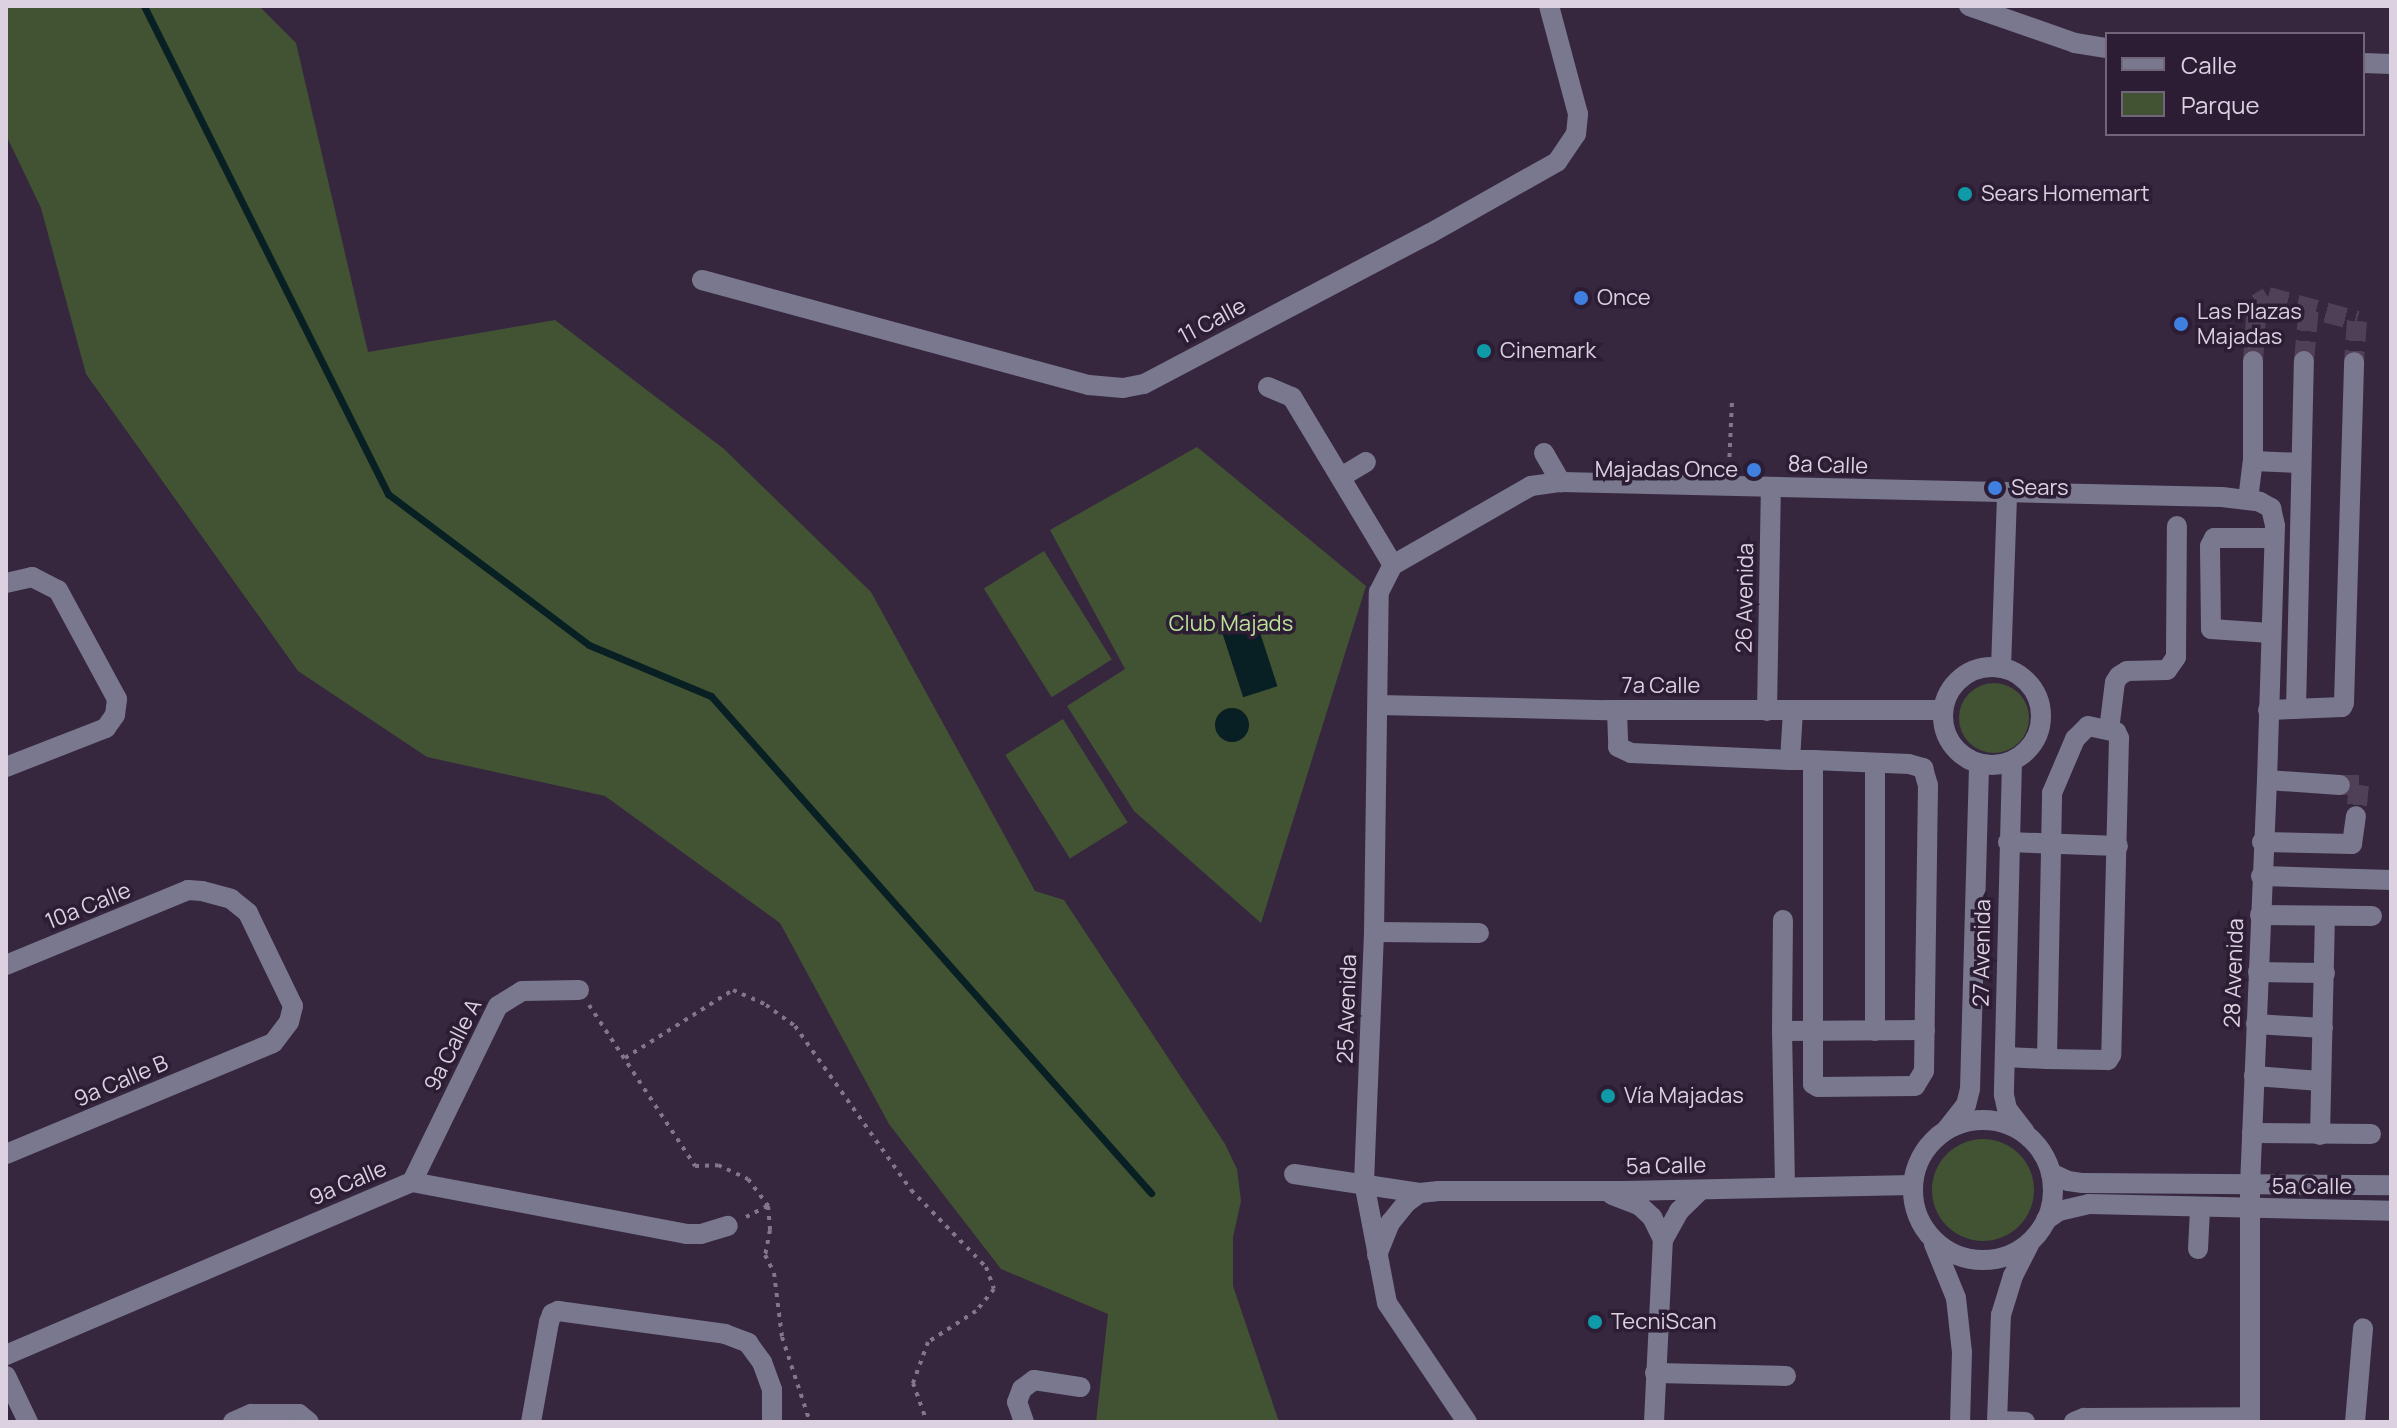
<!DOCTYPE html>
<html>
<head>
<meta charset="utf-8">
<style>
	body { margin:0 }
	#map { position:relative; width:2397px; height:1428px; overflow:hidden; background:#36273f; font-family:Manrope,sans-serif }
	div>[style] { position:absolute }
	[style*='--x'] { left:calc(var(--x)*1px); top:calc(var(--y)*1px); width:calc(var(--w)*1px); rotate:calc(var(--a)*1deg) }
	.green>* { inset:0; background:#425333; transform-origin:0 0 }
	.round { border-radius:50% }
	.water>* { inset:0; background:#081f23; transform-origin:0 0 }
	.stream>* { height:7px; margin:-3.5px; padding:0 3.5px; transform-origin:3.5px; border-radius:3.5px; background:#081f23 }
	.minor-tunnel>* { height:20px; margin-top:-10px; transform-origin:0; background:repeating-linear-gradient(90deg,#4f4057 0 20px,transparent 0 30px) }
	.path>* { height:4px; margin-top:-2px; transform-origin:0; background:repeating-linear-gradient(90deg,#82768a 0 4px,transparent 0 10px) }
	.minor>* { height:20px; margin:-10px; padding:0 10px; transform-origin:10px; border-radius:10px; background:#79788e }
	.minor>.ring { margin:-10px; padding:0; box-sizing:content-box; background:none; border:20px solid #79788e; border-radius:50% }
	.dots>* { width:22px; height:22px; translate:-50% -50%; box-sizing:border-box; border:4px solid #2c1d34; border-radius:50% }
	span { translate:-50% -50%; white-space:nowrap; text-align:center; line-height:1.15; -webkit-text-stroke:7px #2c1d34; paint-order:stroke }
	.poi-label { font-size:22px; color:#dbd1e1 }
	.left { translate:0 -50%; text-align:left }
	.right { translate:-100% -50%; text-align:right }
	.street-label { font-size:22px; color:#dbd1e1 }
	.park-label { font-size:22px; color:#bbe299 }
	.frame { position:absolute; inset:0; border:8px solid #dbd1e1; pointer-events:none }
	.legend { position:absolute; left:2105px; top:32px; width:260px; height:104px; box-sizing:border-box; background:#2c1d34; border:2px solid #726579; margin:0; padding:10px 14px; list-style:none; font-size:24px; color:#dbd1e1 }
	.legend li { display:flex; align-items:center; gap:16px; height:40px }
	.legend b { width:40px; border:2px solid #726579 }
</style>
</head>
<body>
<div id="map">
	<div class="green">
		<i style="clip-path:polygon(6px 6px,259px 6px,296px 43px,368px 352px,555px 320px,724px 449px,871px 592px,1035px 891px,1064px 900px,1225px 1144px,1237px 1169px,1241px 1201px,1233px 1237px,1233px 1286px,1279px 1422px,1096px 1422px,1108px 1314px,1001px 1269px,889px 1124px,780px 923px,605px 796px,427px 757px,298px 671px,86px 374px,41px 208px,6px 135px)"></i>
		<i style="clip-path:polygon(1197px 447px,1366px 586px,1261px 923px,1134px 811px,1067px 706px,1125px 669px,1050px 530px)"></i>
		<i style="left:1044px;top:551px;width:128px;height:71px;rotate:58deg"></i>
		<i class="round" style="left:1959px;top:683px;width:70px;height:70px"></i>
		<i style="left:1063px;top:719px;width:122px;height:68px;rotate:58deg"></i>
		<i class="round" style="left:1932px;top:1139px;width:102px;height:102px"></i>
	</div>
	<div class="water">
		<i style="left:1253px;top:611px;width:79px;height:36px;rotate:72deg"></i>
		<i class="round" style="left:1215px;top:708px;width:34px;height:34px"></i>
	</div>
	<div class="stream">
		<i style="--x:144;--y:6;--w:546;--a:63.43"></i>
		<i style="--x:388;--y:494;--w:251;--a:36.9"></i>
		<i style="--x:589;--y:645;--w:132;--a:22.7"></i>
		<i style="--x:711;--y:696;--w:664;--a:48.48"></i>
	</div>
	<div class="minor-tunnel">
		<i style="--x:2253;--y:361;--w:57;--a:-86"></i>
		<i style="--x:2257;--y:304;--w:13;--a:-32"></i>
		<i style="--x:2268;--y:297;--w:92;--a:15.1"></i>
		<i style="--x:2357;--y:321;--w:41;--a:94.2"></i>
		<i style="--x:2304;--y:361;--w:55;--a:-84.8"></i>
		<i style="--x:2340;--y:785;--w:19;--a:0"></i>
		<i style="--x:2359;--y:785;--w:31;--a:96"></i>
	</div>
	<div class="path">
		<i style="--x:1729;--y:467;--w:66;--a:-87.4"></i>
		<i style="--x:589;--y:1005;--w:193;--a:56.6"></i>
		<i style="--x:695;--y:1166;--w:23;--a:-2"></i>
		<i style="--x:718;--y:1165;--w:33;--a:25"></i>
		<i style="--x:748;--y:1179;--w:34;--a:53"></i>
		<i style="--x:768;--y:1206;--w:24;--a:85"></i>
		<i style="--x:770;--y:1230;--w:25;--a:101"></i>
		<i style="--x:765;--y:1255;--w:20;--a:63"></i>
		<i style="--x:774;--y:1273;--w:64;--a:82.9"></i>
		<i style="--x:782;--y:1337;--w:89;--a:71.8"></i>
		<i style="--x:625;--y:1058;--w:128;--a:-32.2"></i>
		<i style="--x:733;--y:990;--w:36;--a:24"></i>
		<i style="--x:766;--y:1005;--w:36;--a:36"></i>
		<i style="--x:795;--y:1026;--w:201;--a:54.7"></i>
		<i style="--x:911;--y:1190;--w:107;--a:45.8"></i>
		<i style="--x:986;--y:1267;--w:23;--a:70"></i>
		<i style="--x:994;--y:1289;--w:28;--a:129"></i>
		<i style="--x:976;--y:1311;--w:57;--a:147.1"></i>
		<i style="--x:928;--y:1342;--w:44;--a:110.1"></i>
		<i style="--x:913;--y:1383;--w:41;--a:70.3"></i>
		<i style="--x:746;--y:1217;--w:25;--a:-27"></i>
	</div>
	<div class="minor">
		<i style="--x:1969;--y:6;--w:112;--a:19.2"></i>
		<i style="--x:2075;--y:43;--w:32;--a:9"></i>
		<i style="--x:2363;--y:63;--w:28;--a:2"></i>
		<i style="--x:702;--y:280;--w:401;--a:15.2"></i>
		<i style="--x:1089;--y:385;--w:34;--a:5"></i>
		<i style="--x:1123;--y:388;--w:21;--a:-11"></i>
		<i style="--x:1144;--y:384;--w:322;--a:-27.8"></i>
		<i style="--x:1429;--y:234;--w:147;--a:-29.4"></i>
		<i style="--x:1557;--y:162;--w:34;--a:-56"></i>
		<i style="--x:1576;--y:134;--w:20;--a:-84"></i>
		<i style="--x:1578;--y:114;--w:112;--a:-105"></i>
		<i style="--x:1268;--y:387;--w:26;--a:23"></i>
		<i style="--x:1292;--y:397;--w:196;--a:59"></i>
		<i style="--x:1544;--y:453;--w:34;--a:60"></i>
		<i style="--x:2253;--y:461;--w:48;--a:2.4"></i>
		<i style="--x:1341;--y:477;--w:29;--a:-31"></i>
		<i style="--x:2248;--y:500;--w:39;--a:-83"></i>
		<i style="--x:2253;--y:461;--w:100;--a:-90"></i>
		<i style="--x:6;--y:583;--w:27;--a:-13"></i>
		<i style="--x:32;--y:577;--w:29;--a:27"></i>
		<i style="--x:58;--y:590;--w:124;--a:61.6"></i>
		<i style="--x:117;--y:699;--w:16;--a:97"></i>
		<i style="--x:115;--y:715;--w:16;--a:125"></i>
		<i style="--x:106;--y:728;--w:107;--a:158.7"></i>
		<i style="--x:2270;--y:633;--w:59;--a:-176.1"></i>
		<i style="--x:2211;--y:629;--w:83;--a:-90.7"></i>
		<i style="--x:2210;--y:546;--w:9;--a:-63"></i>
		<i style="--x:2214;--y:538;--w:60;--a:0"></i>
		<i class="ring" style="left:1943px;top:667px;width:78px;height:78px"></i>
		<i style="--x:2001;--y:668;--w:175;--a:-88"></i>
		<i style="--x:1379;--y:705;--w:228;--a:1.3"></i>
		<i style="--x:1607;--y:710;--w:336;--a:0"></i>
		<i style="--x:2296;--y:709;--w:348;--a:-88.7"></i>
		<i style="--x:1617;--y:710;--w:37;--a:88"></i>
		<i style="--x:1618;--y:747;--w:14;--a:25"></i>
		<i style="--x:1631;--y:753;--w:159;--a:2.5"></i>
		<i style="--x:1790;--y:760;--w:23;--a:0"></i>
		<i style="--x:1813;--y:760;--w:96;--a:2.4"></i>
		<i style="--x:1909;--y:764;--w:15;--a:16"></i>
		<i style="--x:1923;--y:768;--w:18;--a:74"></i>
		<i style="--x:1928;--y:785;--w:286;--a:90.8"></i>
		<i style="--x:1924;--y:1071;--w:17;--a:121"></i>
		<i style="--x:1915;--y:1086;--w:97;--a:179.4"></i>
		<i style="--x:1818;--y:1087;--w:6;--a:-149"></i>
		<i style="--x:1813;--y:1084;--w:324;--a:-90"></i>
		<i style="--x:2268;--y:710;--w:74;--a:-2.3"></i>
		<i style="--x:2342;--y:707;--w:4;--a:-63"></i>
		<i style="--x:2344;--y:703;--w:341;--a:-88.3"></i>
		<i style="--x:1767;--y:711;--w:224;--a:-89"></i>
		<i style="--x:2088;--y:726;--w:29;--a:12"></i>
		<i style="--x:2116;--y:732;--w:7;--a:63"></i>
		<i style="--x:2119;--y:738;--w:317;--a:91.4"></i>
		<i style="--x:2111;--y:1055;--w:6;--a:121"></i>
		<i style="--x:2108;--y:1060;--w:61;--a:-179.1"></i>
		<i style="--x:2047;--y:1059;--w:266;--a:-88.9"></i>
		<i style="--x:2052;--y:793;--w:59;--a:-66.9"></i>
		<i style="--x:2075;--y:739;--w:18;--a:-45"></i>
		<i style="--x:2109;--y:730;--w:48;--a:-82.9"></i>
		<i style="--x:2115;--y:682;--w:7;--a:-56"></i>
		<i style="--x:2119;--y:676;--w:9;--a:-32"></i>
		<i style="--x:2127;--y:671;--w:40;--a:-1.4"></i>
		<i style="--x:2167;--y:670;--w:16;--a:-55"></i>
		<i style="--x:2176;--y:657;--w:131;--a:-89.6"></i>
		<i style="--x:1790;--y:760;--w:49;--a:-86.5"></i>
		<i style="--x:2012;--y:761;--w:334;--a:91.4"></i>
		<i style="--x:2004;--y:1095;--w:14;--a:78"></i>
		<i style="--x:2007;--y:1109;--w:28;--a:52"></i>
		<i style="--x:1875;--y:763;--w:268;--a:90"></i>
		<i style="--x:2267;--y:780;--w:73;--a:3.9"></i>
		<i style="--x:2008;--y:842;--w:110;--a:2.1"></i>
		<i style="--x:2262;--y:842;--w:90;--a:1.3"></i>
		<i style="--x:2352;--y:844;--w:28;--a:-82"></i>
		<i style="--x:2261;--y:876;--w:130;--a:1.8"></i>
		<i style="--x:2260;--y:915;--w:112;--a:0.5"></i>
		<i style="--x:1374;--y:932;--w:105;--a:0.5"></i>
		<i style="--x:6;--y:965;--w:197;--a:-22.4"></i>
		<i style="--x:188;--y:890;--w:14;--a:4"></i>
		<i style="--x:202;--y:891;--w:30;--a:15"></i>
		<i style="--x:231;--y:899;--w:22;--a:39"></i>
		<i style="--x:248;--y:913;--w:103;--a:64.2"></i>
		<i style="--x:293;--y:1006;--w:16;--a:104"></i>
		<i style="--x:289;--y:1022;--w:26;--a:127"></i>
		<i style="--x:273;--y:1043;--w:289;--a:157.4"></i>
		<i style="--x:2258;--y:972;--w:67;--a:0.9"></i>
		<i style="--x:2256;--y:1024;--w:67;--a:3.4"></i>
		<i style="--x:1782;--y:1031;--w:111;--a:-89.5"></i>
		<i style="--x:2005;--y:1057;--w:42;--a:2.7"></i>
		<i style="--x:2254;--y:1076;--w:67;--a:4.3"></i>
		<i class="ring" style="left:1913px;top:1120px;width:120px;height:120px"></i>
		<i style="--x:1947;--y:1129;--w:31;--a:-52"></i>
		<i style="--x:1966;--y:1105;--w:16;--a:-76"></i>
		<i style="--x:1970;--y:1089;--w:325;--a:-88.4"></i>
		<i style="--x:2252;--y:1133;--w:119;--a:0.5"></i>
		<i style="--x:2320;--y:1135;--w:218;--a:-88.7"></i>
		<i style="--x:2051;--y:1173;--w:19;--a:25"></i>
		<i style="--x:2068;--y:1181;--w:15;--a:8"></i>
		<i style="--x:2083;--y:1183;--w:308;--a:0.4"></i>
		<i style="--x:1294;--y:1174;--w:127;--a:8.6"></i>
		<i style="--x:412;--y:1182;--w:196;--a:-64"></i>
		<i style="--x:498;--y:1006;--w:28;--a:-32"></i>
		<i style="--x:522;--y:991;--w:57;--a:-1"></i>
		<i style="--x:1785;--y:1186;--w:155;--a:-91.1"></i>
		<i style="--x:1782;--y:1031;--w:143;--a:-0.4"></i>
		<i style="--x:1612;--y:1195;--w:30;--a:21"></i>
		<i style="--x:1640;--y:1206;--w:16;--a:43"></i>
		<i style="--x:1652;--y:1217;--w:25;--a:64"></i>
		<i style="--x:2046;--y:1220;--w:16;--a:-35"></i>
		<i style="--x:2059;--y:1211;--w:31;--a:-13"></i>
		<i style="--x:2089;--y:1204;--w:302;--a:1.3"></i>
		<i style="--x:1934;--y:1244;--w:58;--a:67.8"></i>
		<i style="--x:1956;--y:1298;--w:54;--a:83.7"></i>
		<i style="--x:1962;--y:1352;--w:70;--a:91.6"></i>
		<i style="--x:2198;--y:1249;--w:40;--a:-87.1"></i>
		<i style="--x:1377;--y:1255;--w:35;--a:-68"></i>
		<i style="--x:1390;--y:1223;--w:26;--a:-51"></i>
		<i style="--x:1406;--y:1203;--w:17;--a:-36"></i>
		<i style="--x:1420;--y:1193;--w:19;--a:-6"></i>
		<i style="--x:1439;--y:1191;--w:185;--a:0"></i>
		<i style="--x:1624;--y:1191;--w:289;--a:-1.2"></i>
		<i style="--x:6;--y:1355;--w:441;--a:-23.1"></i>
		<i style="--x:412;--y:1182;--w:279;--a:10.7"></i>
		<i style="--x:686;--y:1234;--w:15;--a:0"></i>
		<i style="--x:701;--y:1234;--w:28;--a:-17"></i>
		<i style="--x:1655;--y:1373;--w:131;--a:1.3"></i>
		<i style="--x:6;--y:1376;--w:51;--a:64.4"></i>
		<i style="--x:1998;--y:1421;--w:27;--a:2"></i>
		<i style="--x:233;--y:1422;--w:20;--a:-24"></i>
		<i style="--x:251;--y:1414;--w:48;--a:0"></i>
		<i style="--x:299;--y:1414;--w:13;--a:39"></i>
		<i style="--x:531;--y:1422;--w:102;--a:-79.8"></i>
		<i style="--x:549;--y:1322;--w:9;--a:-69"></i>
		<i style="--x:552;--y:1314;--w:7;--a:-27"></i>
		<i style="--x:558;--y:1311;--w:169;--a:7.8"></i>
		<i style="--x:725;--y:1334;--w:25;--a:21"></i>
		<i style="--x:748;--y:1343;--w:24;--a:54"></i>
		<i style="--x:762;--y:1362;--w:29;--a:70"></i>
		<i style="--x:772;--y:1389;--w:33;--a:90"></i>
		<i style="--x:1024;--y:1422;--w:21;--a:-109"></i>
		<i style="--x:1017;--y:1402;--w:14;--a:-69"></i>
		<i style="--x:1022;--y:1389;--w:15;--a:-37"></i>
		<i style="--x:1034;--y:1380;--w:47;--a:8.7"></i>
		<i style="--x:1467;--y:1422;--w:143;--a:-123.9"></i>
		<i style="--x:1387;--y:1303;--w:123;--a:-100.8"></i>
		<i style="--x:1364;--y:1182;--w:250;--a:-87.7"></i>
		<i style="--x:1374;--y:932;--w:340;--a:-89.2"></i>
		<i style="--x:1379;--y:592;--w:30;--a:-63"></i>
		<i style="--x:1393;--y:565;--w:159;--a:-29.8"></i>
		<i style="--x:1531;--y:486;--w:30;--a:-8"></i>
		<i style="--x:1561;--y:482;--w:661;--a:1.3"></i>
		<i style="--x:2222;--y:497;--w:38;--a:7"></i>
		<i style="--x:2260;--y:502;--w:13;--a:29"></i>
		<i style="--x:2271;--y:508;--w:18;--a:77"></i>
		<i style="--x:2275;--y:526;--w:254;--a:91.8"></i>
		<i style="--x:2267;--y:780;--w:404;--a:92.4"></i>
		<i style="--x:2250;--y:1184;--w:238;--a:90"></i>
		<i style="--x:1654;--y:1422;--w:182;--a:-87.2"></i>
		<i style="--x:1663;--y:1240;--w:33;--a:-61"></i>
		<i style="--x:1679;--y:1211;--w:30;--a:-44"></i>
		<i style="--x:1997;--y:1422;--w:107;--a:-87.9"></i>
		<i style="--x:2001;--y:1315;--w:41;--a:-72.9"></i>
		<i style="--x:2013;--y:1276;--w:36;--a:-63"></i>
		<i style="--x:2074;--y:1422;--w:11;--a:-22"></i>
		<i style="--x:2084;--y:1418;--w:166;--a:-0.3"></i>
		<i style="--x:2355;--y:1422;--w:94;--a:-85.1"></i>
	</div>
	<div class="dots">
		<i style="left:1965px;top:194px;background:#0f9aa8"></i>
		<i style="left:1581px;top:298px;background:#3f7fe0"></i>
		<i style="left:2181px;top:324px;background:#3f7fe0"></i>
		<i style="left:1484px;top:351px;background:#0f9aa8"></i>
		<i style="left:1754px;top:470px;background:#3f7fe0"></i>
		<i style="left:1995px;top:488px;background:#3f7fe0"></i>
		<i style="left:1608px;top:1096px;background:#0f9aa8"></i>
		<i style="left:1595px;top:1322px;background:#0f9aa8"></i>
	</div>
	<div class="poi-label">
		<span class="left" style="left:1981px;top:194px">Sears Homemart</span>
		<span class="left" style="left:1597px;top:298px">Once</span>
		<span class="left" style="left:2197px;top:324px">Las Plazas<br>Majadas</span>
		<span class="left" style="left:1500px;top:351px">Cinemark</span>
		<span class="right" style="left:1738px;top:470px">Majadas Once</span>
		<span class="left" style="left:2011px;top:488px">Sears</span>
		<span class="left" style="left:1624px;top:1096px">Vía Majadas</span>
		<span class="left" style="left:1611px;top:1322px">TecniScan</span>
	</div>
	<div class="street-label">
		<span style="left:1212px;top:321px;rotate:-28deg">11 Calle</span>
		<span style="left:1828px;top:465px;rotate:2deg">8a Calle</span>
		<span style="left:1745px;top:598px;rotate:-89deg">26 Avenida</span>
		<span style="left:1661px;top:686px">7a Calle</span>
		<span style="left:88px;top:906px;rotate:-22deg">10a Calle</span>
		<span style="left:1982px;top:953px;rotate:-89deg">27 Avenida</span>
		<span style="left:2234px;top:973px;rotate:-88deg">28 Avenida</span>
		<span style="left:1347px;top:1009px;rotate:-88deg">25 Avenida</span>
		<span style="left:453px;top:1045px;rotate:-63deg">9a Calle A</span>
		<span style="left:121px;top:1081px;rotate:-23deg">9a Calle B</span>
		<span style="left:1666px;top:1166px;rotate:-1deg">5a Calle</span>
		<span style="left:348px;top:1183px;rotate:-23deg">9a Calle</span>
		<span style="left:2312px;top:1187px">5a Calle</span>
	</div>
	<div class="park-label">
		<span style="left:1231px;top:624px">Club Majads</span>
	</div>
	<div class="frame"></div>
	<ul class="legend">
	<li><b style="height:10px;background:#79788e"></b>Calle</li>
	<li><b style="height:22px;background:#425333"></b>Parque</li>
	</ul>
</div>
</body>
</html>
